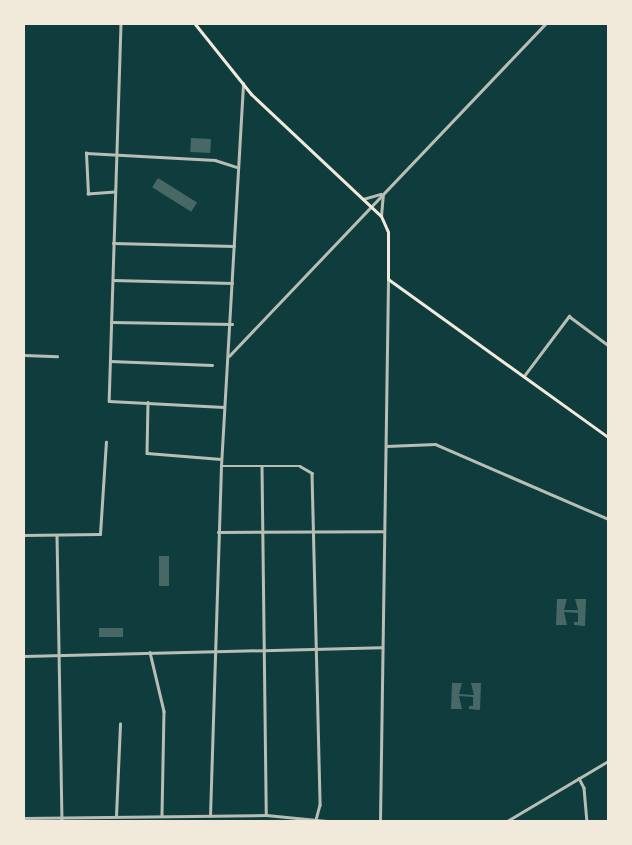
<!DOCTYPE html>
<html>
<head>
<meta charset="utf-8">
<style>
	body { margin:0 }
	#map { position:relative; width:632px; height:845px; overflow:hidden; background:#0f3d3e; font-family:"Golos Text",sans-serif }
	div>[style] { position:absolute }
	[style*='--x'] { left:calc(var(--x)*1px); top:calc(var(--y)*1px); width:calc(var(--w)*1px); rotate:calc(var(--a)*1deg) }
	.building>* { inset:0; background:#486865; transform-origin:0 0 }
	.minor>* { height:2.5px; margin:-1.25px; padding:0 1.25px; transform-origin:1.25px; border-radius:1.25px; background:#b8beb3 }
	.tertiary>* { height:3px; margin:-1.5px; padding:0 1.5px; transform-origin:1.5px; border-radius:1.5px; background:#b8beb3 }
	.secondary>* { height:3px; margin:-1.5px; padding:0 1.5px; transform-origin:1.5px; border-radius:1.5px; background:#f1e9da }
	span { translate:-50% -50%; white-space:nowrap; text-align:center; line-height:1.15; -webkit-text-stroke:5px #f1e9da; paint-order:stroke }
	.frame { position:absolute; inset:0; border:25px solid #f1e9da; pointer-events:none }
</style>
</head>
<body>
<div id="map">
	<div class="building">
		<i style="left:191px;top:138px;width:20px;height:14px;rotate:3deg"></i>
		<i style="left:158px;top:178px;width:46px;height:11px;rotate:32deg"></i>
		<i style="left:159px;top:556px;width:10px;height:30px"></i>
		<i style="clip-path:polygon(557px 599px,567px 599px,564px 610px,578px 610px,575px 599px,586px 599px,585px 626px,574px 625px,574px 622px,578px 622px,578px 613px,564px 612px,567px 625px,556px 625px)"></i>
		<i style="left:99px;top:628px;width:24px;height:9px"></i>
		<i style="clip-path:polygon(452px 683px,462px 683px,459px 694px,474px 695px,471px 683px,481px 683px,480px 710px,469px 709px,469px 706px,473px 706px,473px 697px,459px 696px,462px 709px,451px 709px)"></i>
	</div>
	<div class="minor">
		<i style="--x:121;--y:24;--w:377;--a:91.8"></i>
		<i style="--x:109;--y:401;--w:115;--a:3"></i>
		<i style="--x:115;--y:192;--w:27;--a:176"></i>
		<i style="--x:88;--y:194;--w:41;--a:-92.8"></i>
		<i style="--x:86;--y:153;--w:129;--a:3.1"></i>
		<i style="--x:215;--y:160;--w:22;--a:18"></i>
		<i style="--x:363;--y:199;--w:18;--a:-16"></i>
		<i style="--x:381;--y:216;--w:21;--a:-85"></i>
		<i style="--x:113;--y:243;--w:121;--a:1.4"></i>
		<i style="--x:113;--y:280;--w:119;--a:1.4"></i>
		<i style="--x:111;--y:322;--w:121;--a:0.9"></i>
		<i style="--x:24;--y:355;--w:33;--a:2"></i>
		<i style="--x:229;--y:356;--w:458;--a:-46.4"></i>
		<i style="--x:110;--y:361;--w:102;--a:2.2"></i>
		<i style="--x:524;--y:376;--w:75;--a:-53.1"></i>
		<i style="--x:569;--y:316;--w:49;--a:36.6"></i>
		<i style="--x:148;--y:402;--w:51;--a:91.1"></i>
		<i style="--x:147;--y:453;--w:74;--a:4.6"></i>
		<i style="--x:386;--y:446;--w:49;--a:-2.3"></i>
		<i style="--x:435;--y:444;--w:189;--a:23.4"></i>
		<i style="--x:221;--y:466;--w:79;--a:0"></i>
		<i style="--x:300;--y:466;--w:14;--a:30"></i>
		<i style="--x:312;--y:473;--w:332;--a:88.6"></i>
		<i style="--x:320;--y:805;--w:16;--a:105"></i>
		<i style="--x:262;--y:466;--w:349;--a:89.3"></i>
		<i style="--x:218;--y:532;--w:165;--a:-0.3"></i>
		<i style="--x:24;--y:535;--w:76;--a:-0.8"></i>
		<i style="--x:100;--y:534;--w:92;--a:-86.3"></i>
		<i style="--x:57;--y:535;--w:286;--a:89"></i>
		<i style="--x:150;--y:652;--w:61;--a:76.7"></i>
		<i style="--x:164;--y:711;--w:105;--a:91.1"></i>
		<i style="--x:24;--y:656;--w:357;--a:-1.4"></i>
		<i style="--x:579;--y:778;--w:11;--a:63"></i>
		<i style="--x:584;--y:788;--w:33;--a:85"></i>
		<i style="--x:116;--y:816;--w:92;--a:-87.5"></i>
		<i style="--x:210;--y:816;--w:350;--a:-88.2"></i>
		<i style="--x:221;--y:466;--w:383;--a:-86.7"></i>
	</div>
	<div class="tertiary">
		<i style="--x:24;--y:818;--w:242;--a:-0.7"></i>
		<i style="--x:266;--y:815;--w:61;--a:5.6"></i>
		<i style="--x:380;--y:821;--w:542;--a:-89.15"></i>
		<i style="--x:507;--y:821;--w:117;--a:-30.7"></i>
	</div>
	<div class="secondary">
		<i style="--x:195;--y:24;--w:90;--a:51.3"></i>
		<i style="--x:251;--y:94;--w:178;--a:43.2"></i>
		<i style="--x:381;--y:216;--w:17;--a:66"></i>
		<i style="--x:388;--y:232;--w:47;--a:90"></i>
		<i style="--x:388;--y:279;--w:271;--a:35.7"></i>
	</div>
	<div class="frame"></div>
</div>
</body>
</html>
